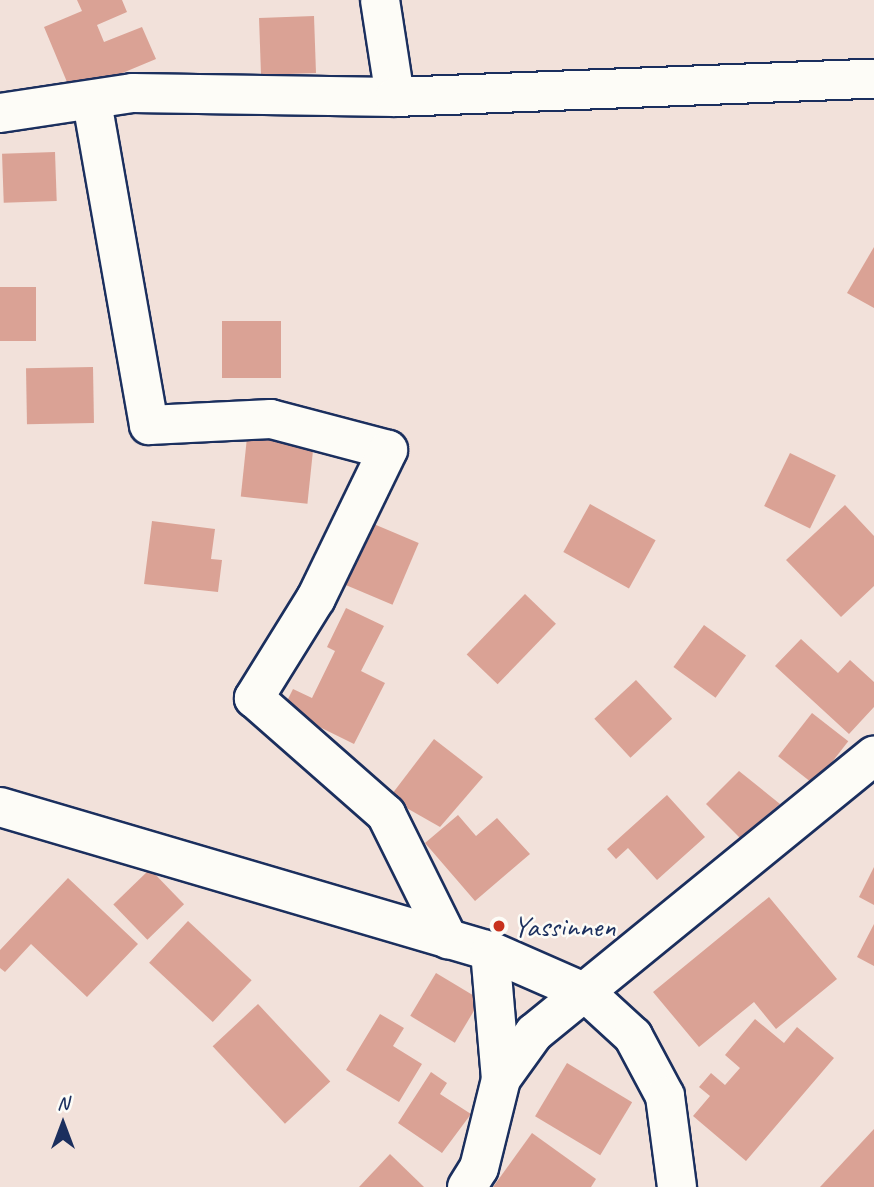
<!DOCTYPE html>
<html>
<head>
<meta charset="utf-8">
<style>
	body { margin:0 }
	#map { position:relative; width:874px; height:1187px; overflow:hidden; background:#f2e1da; font-family:Caveat,sans-serif }
	div>[style] { position:absolute }
	[style*='--x'] { left:calc(var(--x)*1px); top:calc(var(--y)*1px); width:calc(var(--w)*1px); rotate:calc(var(--a)*1deg) }
	.building>* { inset:0; background:#daa295; transform-origin:0 0 }
	.roads { filter:drop-shadow(2px 0 #1b2f5e) drop-shadow(-2px 0 #1b2f5e) drop-shadow(0 2px #1b2f5e) drop-shadow(0 -2px #1b2f5e) }
	.minor>* { height:38px; margin:-19px; padding:0 19px; transform-origin:19px; border-radius:19px; background:#fdfcf7 }
	.dots>* { width:19px; height:19px; translate:-50% -50%; box-sizing:border-box; border:4px solid #fdfcf7; border-radius:50% }
	span { translate:-50% -50%; white-space:nowrap; text-align:center; line-height:1.15; -webkit-text-stroke:5px #fdfcf7; paint-order:stroke }
	.poi-label { font-size:30px; color:#1b2f5e }
	.left { translate:0 -50%; text-align:left }
	.north { position:absolute; left:28px; top:1089px; width:70px; height:70px; -webkit-text-stroke:5px #fdfcf7; paint-order:stroke; rotate:0deg; font-size:19px; font-weight:700; line-height:28px; text-align:center; color:#1b2f5e }
	.north::after { content:''; display:block; margin:auto; width:24px; height:32px; background:#1b2f5e; clip-path:polygon(50% 0,100% 100%,50% 72%,0 100%) }
</style>
</head>
<body>
<div id="map">
	<div class="building">
		<i style="clip-path:polygon(77px 0,122px 0,127px 12px,97px 25px,104px 42px,142px 27px,156px 59px,72px 94px,44px 27px,82px 11px)"></i>
		<i style="left:314px;top:16px;width:57px;height:55px;rotate:88deg"></i>
		<i style="left:55px;top:152px;width:49px;height:53px;rotate:88deg"></i>
		<i style="clip-path:polygon(874px 247px,874px 308px,847px 293px)"></i>
		<i style="left:0;top:287px;width:36px;height:54px"></i>
		<i style="left:222px;top:321px;width:59px;height:57px"></i>
		<i style="left:93px;top:367px;width:56px;height:67px;rotate:89deg"></i>
		<i style="left:248px;top:428px;width:67px;height:69px;rotate:6deg"></i>
		<i style="left:790px;top:453px;width:51px;height:59px;rotate:26deg"></i>
		<i style="left:590px;top:504px;width:75px;height:55px;rotate:29deg"></i>
		<i style="clip-path:polygon(845px 505px,874px 536px,874px 586px,841px 617px,786px 560px)"></i>
		<i style="clip-path:polygon(152px 521px,215px 529px,211px 559px,222px 560px,218px 592px,144px 584px)"></i>
		<i style="left:369px;top:522px;width:54px;height:67px;rotate:23deg"></i>
		<i style="left:525px;top:594px;width:43px;height:84px;rotate:44deg"></i>
		<i style="clip-path:polygon(346px 608px,384px 626px,361px 671px,385px 683px,354px 744px,283px 709px,293px 689px,312px 698px,335px 651px,327px 647px)"></i>
		<i style="left:704px;top:625px;width:52px;height:52px;rotate:36deg"></i>
		<i style="clip-path:polygon(801px 639px,838px 673px,850px 660px,874px 682px,874px 707px,849px 734px,775px 666px)"></i>
		<i style="left:636px;top:680px;width:53px;height:57px;rotate:47deg"></i>
		<i style="left:812px;top:713px;width:46px;height:55px;rotate:38deg"></i>
		<i style="clip-path:polygon(434px 739px,483px 777px,440px 827px,389px 798px)"></i>
		<i style="clip-path:polygon(739px 771px,780px 804px,740px 838px,706px 804px)"></i>
		<i style="clip-path:polygon(667px 795px,705px 837px,657px 880px,628px 848px,616px 859px,607px 849px)"></i>
		<i style="clip-path:polygon(458px 815px,476px 836px,497px 818px,530px 854px,475px 901px,425px 843px)"></i>
		<i style="clip-path:polygon(874px 867px,874px 905px,859px 897px)"></i>
		<i style="left:150px;top:869px;width:49px;height:51px;rotate:46deg"></i>
		<i style="clip-path:polygon(68px 878px,138px 944px,87px 997px,31px 944px,5px 972px,0 968px,0 950px)"></i>
		<i style="clip-path:polygon(769px 897px,837px 979px,776px 1029px,754px 1002px,699px 1047px,653px 992px)"></i>
		<i style="left:188px;top:921px;width:87px;height:57px;rotate:43deg"></i>
		<i style="clip-path:polygon(874px 924px,874px 966px,857px 957px)"></i>
		<i style="left:436px;top:973px;width:52px;height:50px;rotate:31deg"></i>
		<i style="left:258px;top:1004px;width:106px;height:62px;rotate:47deg"></i>
		<i style="clip-path:polygon(380px 1014px,404px 1028px,393px 1046px,422px 1064px,399px 1102px,346px 1070px)"></i>
		<i style="clip-path:polygon(755px 1019px,784px 1043px,797px 1027px,834px 1058px,746px 1161px,693px 1116px,710px 1096px,699px 1087px,711px 1073px,725px 1085px,740px 1068px,725px 1055px)"></i>
		<i style="left:567px;top:1063px;width:76px;height:62px;rotate:31deg"></i>
		<i style="clip-path:polygon(431px 1072px,447px 1083px,440px 1094px,471px 1114px,442px 1153px,398px 1123px)"></i>
		<i style="clip-path:polygon(874px 1129px,874px 1187px,820px 1187px)"></i>
		<i style="clip-path:polygon(532px 1133px,596px 1179px,591px 1187px,493px 1187px)"></i>
		<i style="clip-path:polygon(390px 1154px,424px 1187px,359px 1187px)"></i>
	</div>
	<div class="roads">
		<div class="minor">
			<i style="--x:380;--y:0;--w:98;--a:81.2"></i>
			<i style="--x:92;--y:102;--w:328;--a:80"></i>
			<i style="--x:149;--y:425;--w:122;--a:-2.8"></i>
			<i style="--x:271;--y:419;--w:121;--a:14.8"></i>
			<i style="--x:388;--y:450;--w:165;--a:115.9"></i>
			<i style="--x:316;--y:598;--w:118;--a:121.8"></i>
			<i style="--x:254;--y:698;--w:176;--a:41.3"></i>
			<i style="--x:386;--y:814;--w:140;--a:63.6"></i>
			<i style="--x:0;--y:113;--w:134;--a:-8.6"></i>
			<i style="--x:133;--y:93;--w:262;--a:0.9"></i>
			<i style="--x:395;--y:97;--w:479;--a:-2.2"></i>
			<i style="--x:0;--y:807;--w:511;--a:16.38"></i>
			<i style="--x:490;--y:951;--w:105;--a:23.6"></i>
			<i style="--x:586;--y:993;--w:64;--a:42.5"></i>
			<i style="--x:633;--y:1036;--w:68;--a:61.9"></i>
			<i style="--x:665;--y:1096;--w:92;--a:82.5"></i>
			<i style="--x:490;--y:951;--w:128;--a:85.1"></i>
			<i style="--x:501;--y:1079;--w:57;--a:-54.3"></i>
			<i style="--x:534;--y:1033;--w:439;--a:-39.2"></i>
			<i style="--x:467;--y:1187;--w:22;--a:-58"></i>
			<i style="--x:479;--y:1168;--w:92;--a:-76.1"></i>
		</div>
	</div>
	<div class="dots">
		<i style="left:499px;top:926px;background:#c8321e"></i>
	</div>
	<div class="poi-label">
		<span class="left" style="left:513px;top:926px">Yassinnen</span>
	</div>
	<div class="north">N</div>
</div>
</body>
</html>
